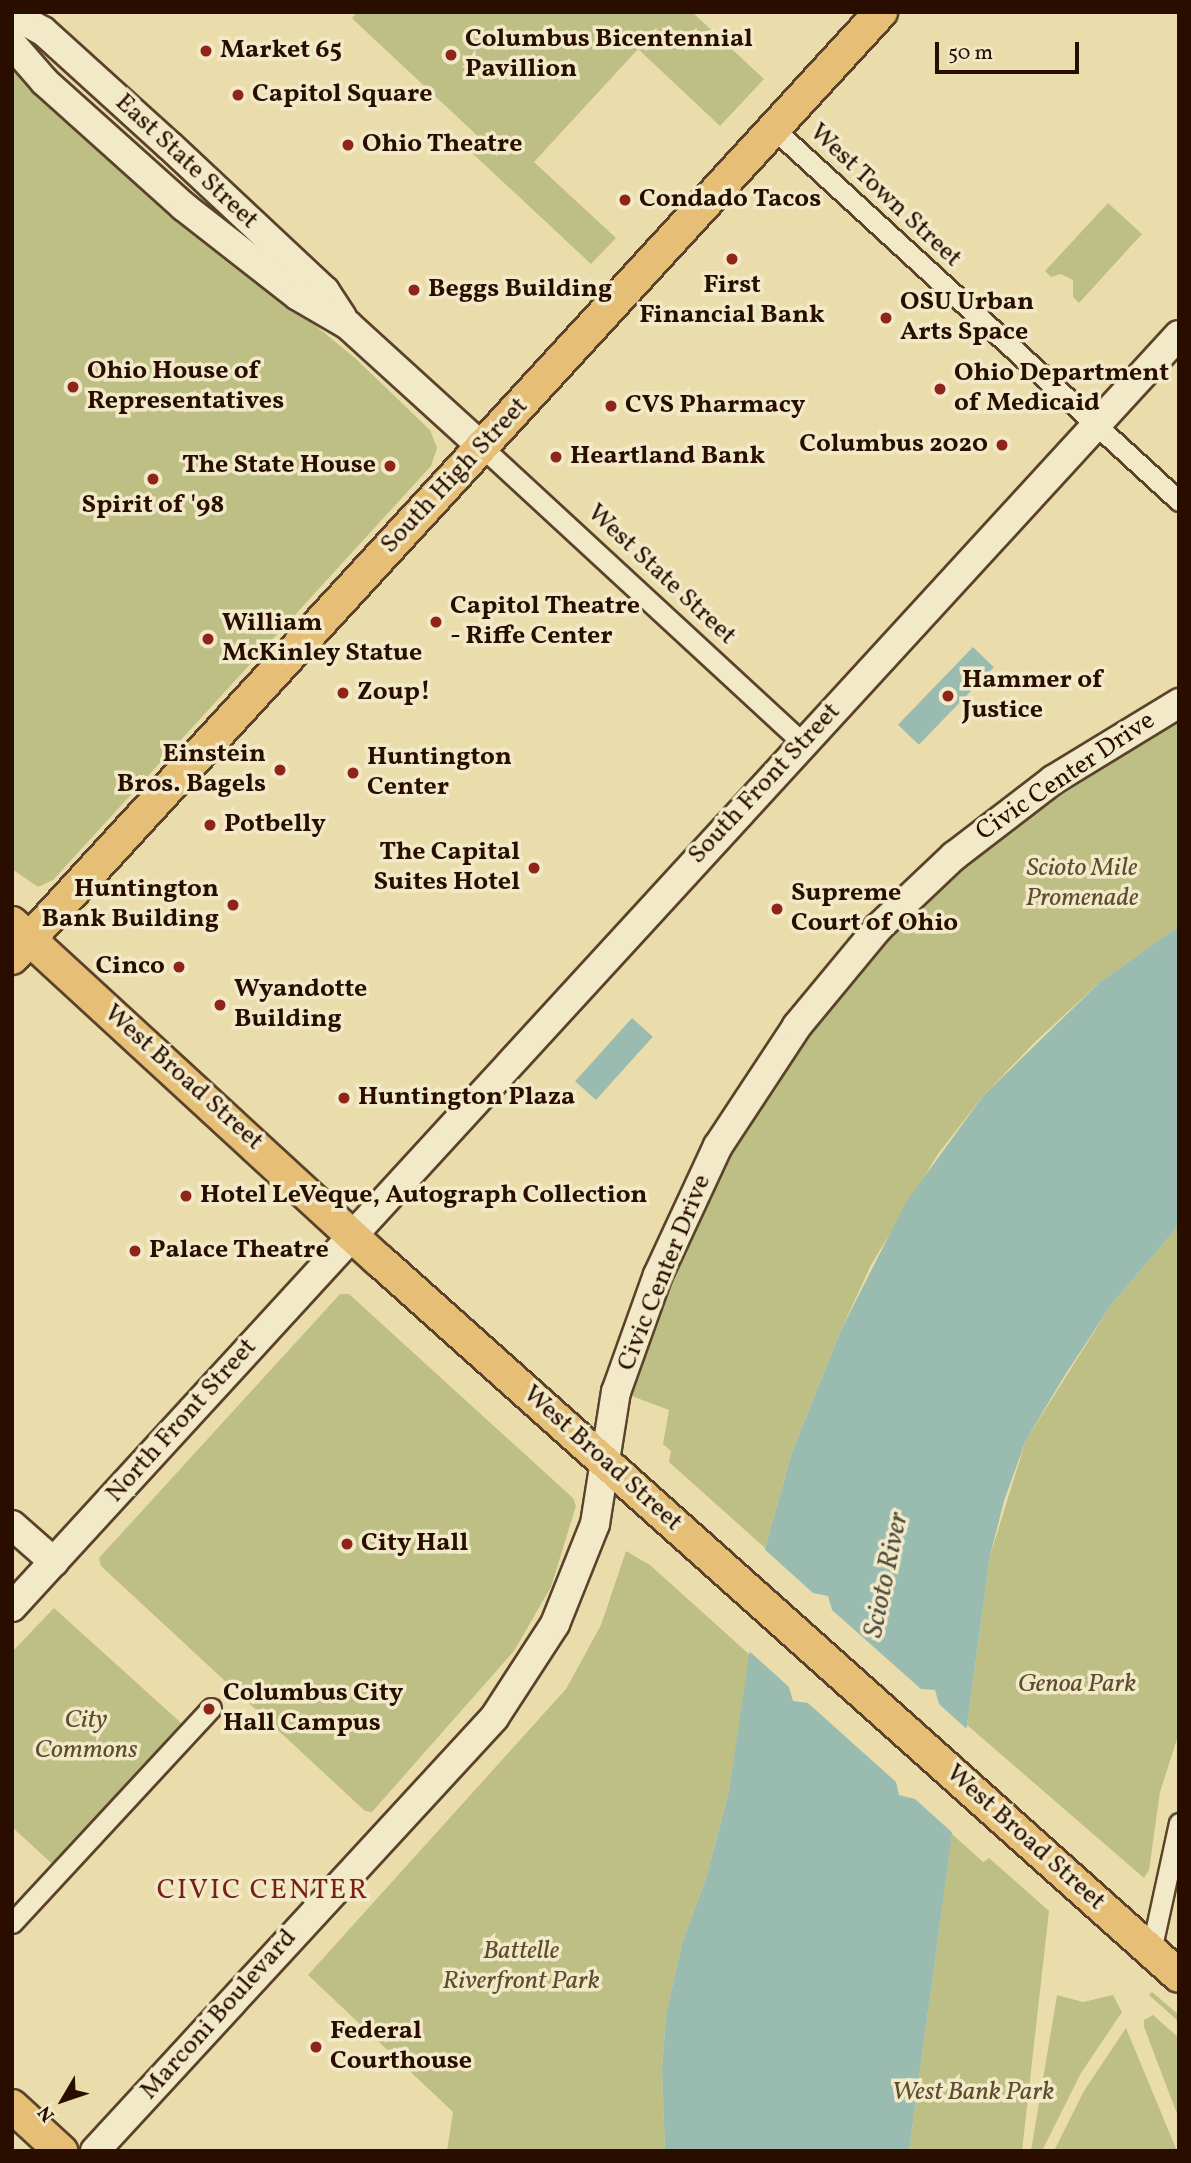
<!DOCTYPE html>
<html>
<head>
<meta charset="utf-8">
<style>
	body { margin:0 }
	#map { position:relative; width:1191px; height:2163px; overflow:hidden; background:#ebddab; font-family:Vollkorn,serif }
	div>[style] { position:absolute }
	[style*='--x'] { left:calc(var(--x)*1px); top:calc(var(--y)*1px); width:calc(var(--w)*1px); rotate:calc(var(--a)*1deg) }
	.green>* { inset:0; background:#bebf84 }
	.water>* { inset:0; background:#99bbb0; transform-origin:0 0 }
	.pier>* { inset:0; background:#ebddab }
	.roads { filter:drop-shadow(2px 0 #5a422b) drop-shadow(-2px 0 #5a422b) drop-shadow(0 2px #5a422b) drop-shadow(0 -2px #5a422b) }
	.street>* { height:19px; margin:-9.5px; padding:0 9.5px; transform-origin:9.5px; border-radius:9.5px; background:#f2e9c8 }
	.secondary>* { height:28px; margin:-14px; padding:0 14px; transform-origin:14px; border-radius:14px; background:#f2e9c8 }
	.primary>* { height:32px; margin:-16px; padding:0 16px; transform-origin:16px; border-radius:16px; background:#e6be76 }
	.dots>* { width:19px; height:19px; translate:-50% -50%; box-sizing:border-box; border:4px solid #f2e9c8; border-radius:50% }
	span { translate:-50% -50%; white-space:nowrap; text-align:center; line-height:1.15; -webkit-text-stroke:7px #f2e9c8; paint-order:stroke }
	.poi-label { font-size:26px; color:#290e00; font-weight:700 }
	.left { translate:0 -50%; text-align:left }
	.right { translate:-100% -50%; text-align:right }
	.street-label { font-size:26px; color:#290e00 }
	.park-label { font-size:26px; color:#5d4c2e; font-style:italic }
	.water-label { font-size:28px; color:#504b3e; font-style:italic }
	.neighbourhood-label { font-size:28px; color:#7a1f14; letter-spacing:2px }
	.frame { position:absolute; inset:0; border:14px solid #290e00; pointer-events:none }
	.north { position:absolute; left:28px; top:2065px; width:70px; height:70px; -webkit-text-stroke:5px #f2e9c8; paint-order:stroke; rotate:231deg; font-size:19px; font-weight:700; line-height:28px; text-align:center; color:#290e00 }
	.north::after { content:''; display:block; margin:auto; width:24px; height:32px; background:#290e00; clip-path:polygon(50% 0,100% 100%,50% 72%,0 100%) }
	.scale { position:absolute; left:935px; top:42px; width:144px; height:32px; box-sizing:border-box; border:4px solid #290e00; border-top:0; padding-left:9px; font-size:21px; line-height:24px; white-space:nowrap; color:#290e00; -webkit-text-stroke:5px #f2e9c8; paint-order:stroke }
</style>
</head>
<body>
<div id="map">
	<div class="green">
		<i style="clip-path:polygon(357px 12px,692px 12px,764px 79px,720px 126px,638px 49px,534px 162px,616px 238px,591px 264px,471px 152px,482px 140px,358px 24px,352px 18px)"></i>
		<i style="clip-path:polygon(12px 67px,145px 186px,355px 358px,430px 430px,437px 448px,431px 466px,53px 880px,38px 887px,12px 869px)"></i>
		<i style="clip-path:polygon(1108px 203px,1142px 234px,1079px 303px,1073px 297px,1073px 280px,1061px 274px,1051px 277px,1045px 271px)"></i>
		<i style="clip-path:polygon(1179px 717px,1179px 926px,1100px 982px,1036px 1041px,983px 1096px,938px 1154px,871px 1265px,841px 1330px,792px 1452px,765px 1548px,669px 1462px,671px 1451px,663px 1444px,669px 1410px,629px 1395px,648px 1330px,727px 1152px,815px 1018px,924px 897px,1047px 796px)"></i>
		<i style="clip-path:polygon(1179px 1225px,1179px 1733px,1160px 1792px,1149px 1870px,1144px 1878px,967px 1725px,990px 1556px,1026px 1440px,1111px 1305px)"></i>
		<i style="clip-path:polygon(340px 1294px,349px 1294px,573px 1498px,576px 1506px,551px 1587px,514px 1651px,372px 1812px,365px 1811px,101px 1566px,99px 1558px)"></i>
		<i style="clip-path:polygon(626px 1551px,650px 1565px,750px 1655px,729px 1791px,706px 1878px,682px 1943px,666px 2015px,662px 2069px,665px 2151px,447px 2151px,453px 2112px,308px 1975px,566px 1689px,601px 1625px)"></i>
		<i style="clip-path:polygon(54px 1608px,190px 1731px,60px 1871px,12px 1827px,12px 1652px)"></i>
		<i style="clip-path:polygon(952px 1834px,983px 1862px,989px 1858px,1049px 1911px,1022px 2151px,909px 2151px)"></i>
		<i style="clip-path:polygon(1152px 1992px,1179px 2015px,1179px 2022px,1149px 1995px)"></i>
		<i style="clip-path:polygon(1057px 1995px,1083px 2002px,1113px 1995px,1122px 2012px,1081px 2073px,1042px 2151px,1031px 2151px)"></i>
		<i style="clip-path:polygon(1153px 2015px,1179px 2038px,1179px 2119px,1144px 2027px,1144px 2020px)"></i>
		<i style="clip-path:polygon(1126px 2028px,1177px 2151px,1054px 2151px,1084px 2091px)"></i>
	</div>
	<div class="water">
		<i style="left:973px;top:647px;width:29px;height:108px;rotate:44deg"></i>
		<i style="clip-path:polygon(1179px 926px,1179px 1225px,1111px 1305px,1065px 1375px,1026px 1440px,1004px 1501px,990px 1556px,909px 2151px,665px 2151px,662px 2069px,666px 2015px,682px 1943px,706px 1878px,729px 1791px,765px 1548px,792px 1452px,841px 1330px,906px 1202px,983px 1096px,1100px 982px)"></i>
		<i style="left:632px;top:1018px;width:28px;height:85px;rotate:42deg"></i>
	</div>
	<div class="pier">
		<i style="clip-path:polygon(762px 1547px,813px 1593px,828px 1596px,832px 1610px,921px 1689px,935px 1690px,939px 1704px,970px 1732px,955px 1835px,915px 1799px,899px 1795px,896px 1782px,808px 1703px,793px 1701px,789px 1687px,747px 1649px)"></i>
	</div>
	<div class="roads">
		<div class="street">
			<i style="--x:774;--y:129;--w:550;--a:42.57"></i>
			<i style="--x:482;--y:447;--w:437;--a:42.7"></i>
			<i style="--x:12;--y:1923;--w:293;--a:-47.2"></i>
			<i style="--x:1151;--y:1951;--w:131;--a:-77.7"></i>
		</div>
		<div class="secondary">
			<i style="--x:12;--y:14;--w:35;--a:29"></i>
			<i style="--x:43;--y:31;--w:171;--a:42.2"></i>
			<i style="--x:170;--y:146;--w:212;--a:43.1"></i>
			<i style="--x:325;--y:291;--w:31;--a:57"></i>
			<i style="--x:12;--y:44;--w:50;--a:49"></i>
			<i style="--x:45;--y:82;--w:186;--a:41.9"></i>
			<i style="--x:183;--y:206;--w:146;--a:38"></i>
			<i style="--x:298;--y:296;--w:58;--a:30.1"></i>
			<i style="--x:348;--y:325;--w:181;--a:42.3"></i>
			<i style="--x:12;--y:1525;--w:56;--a:41.4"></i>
			<i style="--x:12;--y:1607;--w:1726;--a:-47.47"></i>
			<i style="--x:95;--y:2151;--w:589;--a:-47.34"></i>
			<i style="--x:494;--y:1718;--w:112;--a:-57"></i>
			<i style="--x:555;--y:1624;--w:108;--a:-68.2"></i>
			<i style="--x:595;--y:1524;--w:134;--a:-81"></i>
			<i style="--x:616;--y:1392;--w:124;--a:-70.3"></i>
			<i style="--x:658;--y:1275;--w:142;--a:-65.1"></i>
			<i style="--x:718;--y:1146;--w:144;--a:-56.6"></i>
			<i style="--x:797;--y:1026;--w:127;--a:-50.4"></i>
			<i style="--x:878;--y:928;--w:105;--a:-43.5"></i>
			<i style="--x:954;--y:856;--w:125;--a:-37.5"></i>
			<i style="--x:1053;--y:780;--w:148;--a:-31.4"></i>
		</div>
		<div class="primary">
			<i style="--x:12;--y:923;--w:500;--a:42.6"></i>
			<i style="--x:380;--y:1261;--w:1072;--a:41.82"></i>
			<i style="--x:12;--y:958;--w:1285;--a:-47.43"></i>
			<i style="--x:12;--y:2106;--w:67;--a:42.6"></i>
		</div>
	</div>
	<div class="dots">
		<i style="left:206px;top:51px;background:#8f2418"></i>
		<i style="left:451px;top:55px;background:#8f2418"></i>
		<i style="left:238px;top:95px;background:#8f2418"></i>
		<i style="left:348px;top:145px;background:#8f2418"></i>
		<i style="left:625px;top:200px;background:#8f2418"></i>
		<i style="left:732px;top:259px;background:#8f2418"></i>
		<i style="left:414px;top:290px;background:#8f2418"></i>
		<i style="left:886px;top:318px;background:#8f2418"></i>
		<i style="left:73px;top:387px;background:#8f2418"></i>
		<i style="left:940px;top:389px;background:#8f2418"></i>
		<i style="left:611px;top:406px;background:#8f2418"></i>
		<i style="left:1002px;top:445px;background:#8f2418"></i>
		<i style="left:556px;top:457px;background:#8f2418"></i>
		<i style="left:390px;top:466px;background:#8f2418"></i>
		<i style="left:153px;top:479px;background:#8f2418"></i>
		<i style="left:436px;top:622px;background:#8f2418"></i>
		<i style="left:208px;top:639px;background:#8f2418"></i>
		<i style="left:343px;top:693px;background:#8f2418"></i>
		<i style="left:948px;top:696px;background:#8f2418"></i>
		<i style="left:280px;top:770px;background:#8f2418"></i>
		<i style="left:353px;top:773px;background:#8f2418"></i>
		<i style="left:210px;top:825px;background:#8f2418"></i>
		<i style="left:534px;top:868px;background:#8f2418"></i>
		<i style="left:233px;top:905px;background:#8f2418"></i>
		<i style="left:777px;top:909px;background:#8f2418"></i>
		<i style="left:179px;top:967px;background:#8f2418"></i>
		<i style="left:220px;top:1005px;background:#8f2418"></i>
		<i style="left:344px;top:1098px;background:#8f2418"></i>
		<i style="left:186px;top:1196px;background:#8f2418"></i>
		<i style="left:135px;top:1251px;background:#8f2418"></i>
		<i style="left:347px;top:1544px;background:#8f2418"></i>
		<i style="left:209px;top:1709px;background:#8f2418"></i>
		<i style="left:316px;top:2047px;background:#8f2418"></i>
	</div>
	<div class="poi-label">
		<span class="left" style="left:465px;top:55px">Columbus Bicentennial<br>Pavillion</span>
		<span class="left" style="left:220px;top:51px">Market 65</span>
		<span class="left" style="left:252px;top:95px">Capitol Square</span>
		<span class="left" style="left:362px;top:145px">Ohio Theatre</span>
		<span class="left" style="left:639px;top:200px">Condado Tacos</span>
		<span style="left:732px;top:301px">First<br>Financial Bank</span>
		<span class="left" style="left:428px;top:290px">Beggs Building</span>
		<span class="left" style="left:900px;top:318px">OSU Urban<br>Arts Space</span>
		<span class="left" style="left:87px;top:387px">Ohio House of<br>Representatives</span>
		<span class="left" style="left:954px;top:389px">Ohio Department<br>of Medicaid</span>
		<span class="left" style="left:625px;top:406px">CVS Pharmacy</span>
		<span class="right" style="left:988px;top:445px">Columbus 2020</span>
		<span class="left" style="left:570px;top:457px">Heartland Bank</span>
		<span class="right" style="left:376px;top:466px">The State House</span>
		<span style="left:153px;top:506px">Spirit of '98</span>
		<span class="left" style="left:450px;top:622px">Capitol Theatre<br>- Riffe Center</span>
		<span class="left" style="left:222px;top:639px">William<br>McKinley Statue</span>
		<span class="left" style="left:962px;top:696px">Hammer of<br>Justice</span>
		<span class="left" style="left:357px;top:693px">Zoup!</span>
		<span class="right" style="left:266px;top:770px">Einstein<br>Bros. Bagels</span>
		<span class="left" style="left:367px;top:773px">Huntington<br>Center</span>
		<span class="left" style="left:224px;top:825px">Potbelly</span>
		<span class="right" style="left:520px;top:868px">The Capital<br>Suites Hotel</span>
		<span class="right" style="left:219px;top:905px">Huntington<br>Bank Building</span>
		<span class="left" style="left:791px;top:909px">Supreme<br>Court of Ohio</span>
		<span class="right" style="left:165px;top:967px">Cinco</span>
		<span class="left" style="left:234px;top:1005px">Wyandotte<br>Building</span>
		<span class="left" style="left:358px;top:1098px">Huntington Plaza</span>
		<span class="left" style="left:200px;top:1196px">Hotel LeVeque, Autograph Collection</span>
		<span class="left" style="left:149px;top:1251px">Palace Theatre</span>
		<span class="left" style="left:361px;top:1544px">City Hall</span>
		<span class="left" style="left:223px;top:1709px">Columbus City<br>Hall Campus</span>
		<span class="left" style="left:330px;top:2047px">Federal<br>Courthouse</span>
	</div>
	<div class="street-label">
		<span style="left:186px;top:162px;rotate:43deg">East State Street</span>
		<span style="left:885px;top:196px;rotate:43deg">West Town Street</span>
		<span style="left:455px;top:476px;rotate:-47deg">South High Street</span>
		<span style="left:661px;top:575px;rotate:43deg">West State Street</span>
		<span style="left:1066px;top:777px;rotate:-34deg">Civic Center Drive</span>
		<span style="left:765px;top:784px;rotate:-47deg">South Front Street</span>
		<span style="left:183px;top:1078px;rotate:42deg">West Broad Street</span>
		<span style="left:665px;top:1273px;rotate:-68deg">Civic Center Drive</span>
		<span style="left:182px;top:1421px;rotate:-48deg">North Front Street</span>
		<span style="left:602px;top:1459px;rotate:42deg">West Broad Street</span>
		<span style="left:1025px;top:1838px;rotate:42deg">West Broad Street</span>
		<span style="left:219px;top:2015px;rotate:-48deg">Marconi Boulevard</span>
	</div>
	<div class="park-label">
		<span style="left:1082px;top:884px">Scioto Mile<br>Promenade</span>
		<span style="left:1077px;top:1685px">Genoa Park</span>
		<span style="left:86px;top:1736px">City<br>Commons</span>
		<span style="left:521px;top:1967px">Battelle<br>Riverfront Park</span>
		<span style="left:973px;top:2093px">West Bank Park</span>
	</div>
	<div class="water-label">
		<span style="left:887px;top:1575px;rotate:-78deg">Scioto River</span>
	</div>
	<div class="neighbourhood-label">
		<span style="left:263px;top:1891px">CIVIC CENTER</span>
	</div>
	<div class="frame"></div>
	<div class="north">N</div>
	<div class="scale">50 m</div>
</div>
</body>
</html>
